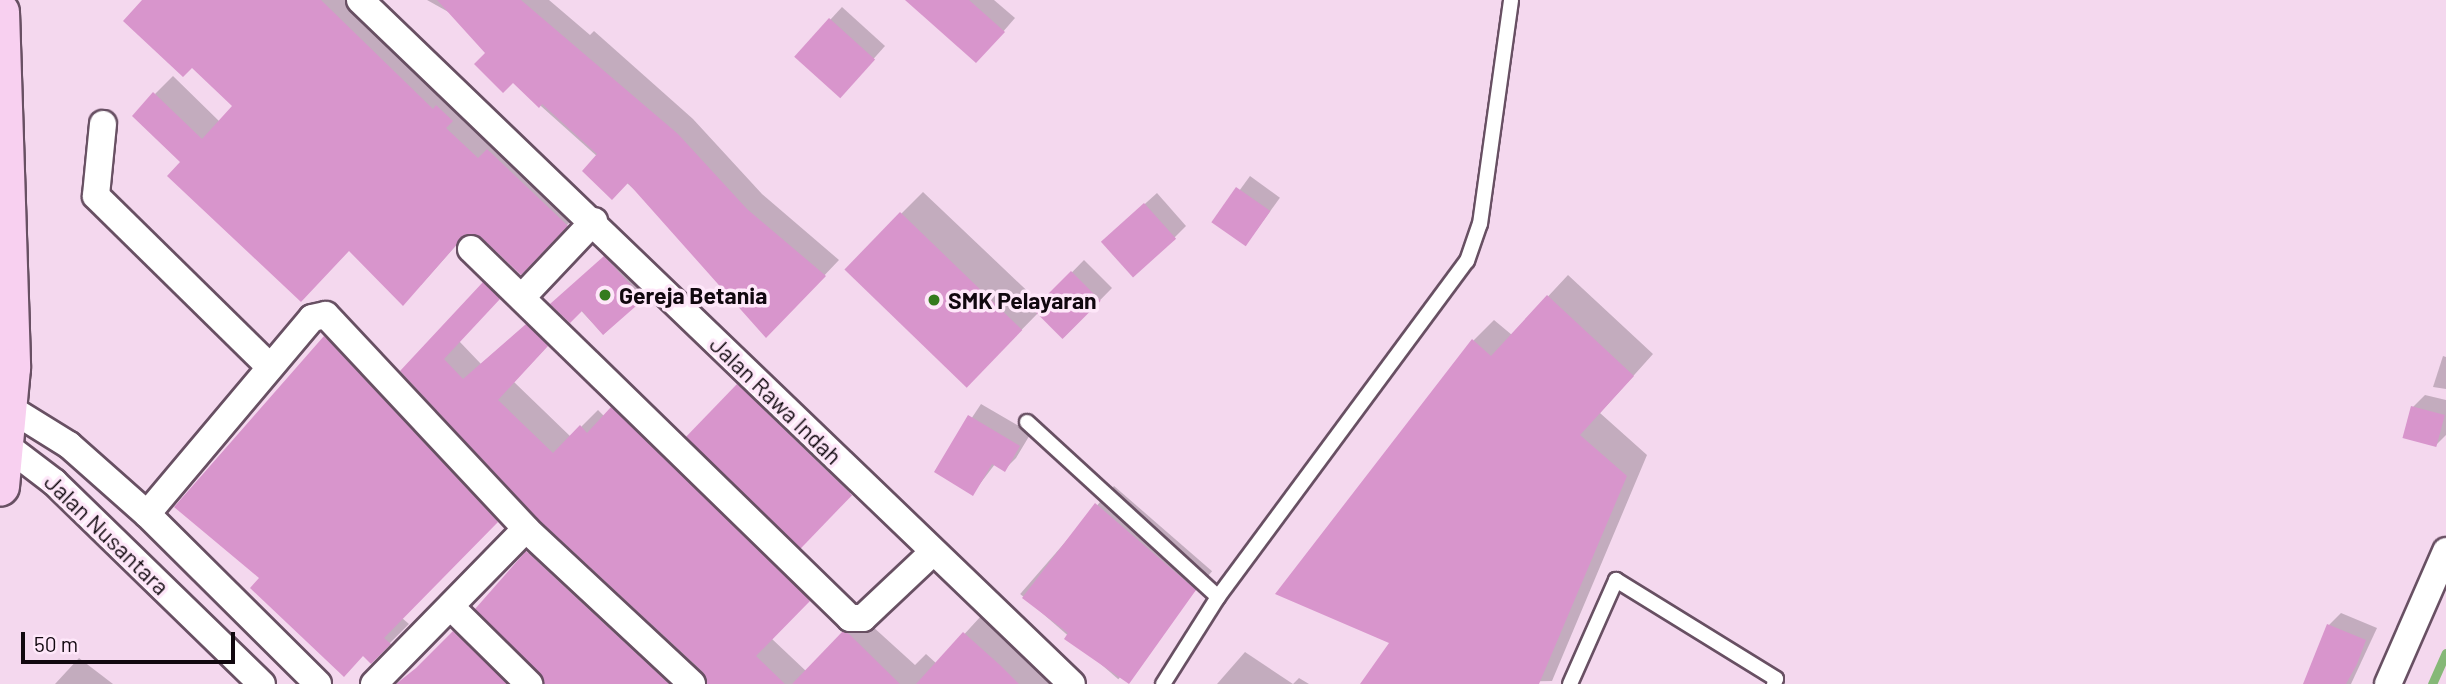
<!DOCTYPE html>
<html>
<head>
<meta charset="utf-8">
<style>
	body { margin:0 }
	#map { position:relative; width:2446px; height:684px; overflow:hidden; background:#f4d8ee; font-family:Barlow,sans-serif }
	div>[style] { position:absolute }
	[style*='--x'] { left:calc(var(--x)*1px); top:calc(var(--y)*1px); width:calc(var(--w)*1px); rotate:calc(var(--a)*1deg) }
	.shadow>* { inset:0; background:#0003; transform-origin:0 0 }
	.stream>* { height:9px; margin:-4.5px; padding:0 4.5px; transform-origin:4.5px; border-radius:4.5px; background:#85b877 }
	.building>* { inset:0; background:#d895cc; transform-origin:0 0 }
	.roads { filter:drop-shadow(2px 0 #685063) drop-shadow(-2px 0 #685063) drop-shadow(0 2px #685063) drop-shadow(0 -2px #685063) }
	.service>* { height:14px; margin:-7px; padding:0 7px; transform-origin:7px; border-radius:7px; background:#fff }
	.minor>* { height:26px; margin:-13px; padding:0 13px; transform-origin:13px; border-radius:13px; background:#fff }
	.trunk>* { height:38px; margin:-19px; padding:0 19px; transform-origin:19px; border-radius:19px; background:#f8d0f0 }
	.dots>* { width:19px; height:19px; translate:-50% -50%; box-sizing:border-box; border:4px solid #fee7f9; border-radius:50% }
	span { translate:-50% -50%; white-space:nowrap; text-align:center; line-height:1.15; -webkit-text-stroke:7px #fee7f9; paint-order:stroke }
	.poi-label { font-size:23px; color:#11080f; font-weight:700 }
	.left { translate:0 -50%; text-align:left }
	.street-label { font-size:23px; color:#11080f }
	.scale { position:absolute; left:21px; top:632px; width:214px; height:32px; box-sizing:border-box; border:4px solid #11080f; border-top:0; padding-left:9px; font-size:21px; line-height:24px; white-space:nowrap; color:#11080f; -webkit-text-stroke:5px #fee7f9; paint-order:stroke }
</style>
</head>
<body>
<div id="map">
	<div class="shadow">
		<i style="clip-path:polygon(145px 0,359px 0,584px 207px,539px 255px,467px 233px,421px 285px,182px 162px,155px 94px,173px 76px,220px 122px,234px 106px)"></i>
		<i style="clip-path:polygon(427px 0,549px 0,590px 35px,594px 31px,693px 119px,762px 194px,839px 260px,781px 321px,513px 81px,452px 14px)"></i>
		<i style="clip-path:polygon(928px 0,994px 0,1015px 18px,988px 49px)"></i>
		<i style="clip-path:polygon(842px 7px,885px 46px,851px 84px,796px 57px)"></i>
		<i style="left:1250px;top:176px;width:37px;height:58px;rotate:36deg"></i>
		<i style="clip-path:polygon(923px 192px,1041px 304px,1084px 260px,1112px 288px,1064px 337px,1039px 312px,989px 363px,901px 214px)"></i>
		<i style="clip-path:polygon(1157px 193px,1186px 226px,1174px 238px,1116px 230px)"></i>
		<i style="left:617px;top:245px;width:56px;height:71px;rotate:47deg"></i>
		<i style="clip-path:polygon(501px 267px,515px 281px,459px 341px,481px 364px,544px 309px,564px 328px,514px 382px,571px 437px,598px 410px,605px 417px,629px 392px,825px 583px,771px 638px,807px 672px,861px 616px,915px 665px,926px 654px,937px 664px,981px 616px,1053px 684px,404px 684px,471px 616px,542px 679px,478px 609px,544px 536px,698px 679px,712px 682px,538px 517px,402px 371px)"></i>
		<i style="clip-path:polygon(1568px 275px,1653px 354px,1600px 413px,1647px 455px,1552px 681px,1362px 684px,1391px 642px,1277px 594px,1474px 340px,1494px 320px,1512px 335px)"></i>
		<i style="clip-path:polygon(345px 318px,516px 501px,402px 618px,409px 624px,371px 662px,176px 507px)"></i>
		<i style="clip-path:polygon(2443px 356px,2446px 357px,2446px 389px,2433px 387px)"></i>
		<i style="clip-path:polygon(756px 368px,868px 476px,799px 544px,739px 386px)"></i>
		<i style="clip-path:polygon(2425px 395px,2446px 400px,2446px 435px,2436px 445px,2413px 407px)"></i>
		<i style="clip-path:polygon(981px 404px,1031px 433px,1016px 458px,1004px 470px,995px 464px,973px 493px,936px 472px)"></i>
		<i style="left:1114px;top:486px;width:130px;height:143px;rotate:41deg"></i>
		<i style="clip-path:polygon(2341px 613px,2377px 628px,2351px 684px,2307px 684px,2329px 625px)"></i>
		<i style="clip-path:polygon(1245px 652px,1293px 684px,1299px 678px,1309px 684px,1217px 684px)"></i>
		<i style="clip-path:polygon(79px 658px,113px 684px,55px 684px)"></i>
	</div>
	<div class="stream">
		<i style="--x:2432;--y:684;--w:34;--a:-66"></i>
	</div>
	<div class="building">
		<i style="clip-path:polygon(142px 0,321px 0,433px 109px,436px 105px,453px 121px,446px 128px,478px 158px,487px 149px,568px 226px,521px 275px,481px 237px,466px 234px,403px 306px,349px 251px,301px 302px,167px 176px,180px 162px,132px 116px,153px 92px,202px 139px,232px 106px,192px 68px,183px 77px,123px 21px)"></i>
		<i style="clip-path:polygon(437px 0,521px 0,678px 134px,747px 209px,826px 276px,766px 338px,628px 183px,612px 200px,582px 171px,597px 154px,542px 104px,539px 108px,513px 83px,503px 93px,474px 64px,485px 53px)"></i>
		<i style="clip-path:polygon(905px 0,969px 0,1005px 32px,976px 63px)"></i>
		<i style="left:829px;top:18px;width:62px;height:52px;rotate:42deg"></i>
		<i style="left:1236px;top:187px;width:42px;height:43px;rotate:35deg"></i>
		<i style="left:1144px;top:203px;width:48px;height:58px;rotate:48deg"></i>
		<i style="left:900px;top:212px;width:170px;height:80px;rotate:44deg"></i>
		<i style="clip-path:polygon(604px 256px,644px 299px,603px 335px,582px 311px,570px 323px,550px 304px)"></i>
		<i style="left:1071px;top:271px;width:42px;height:54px;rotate:45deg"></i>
		<i style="clip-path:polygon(483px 282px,500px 299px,444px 359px,463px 379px,526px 324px,548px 346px,498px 400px,553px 453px,580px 425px,587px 433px,611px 407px,810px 601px,756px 656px,785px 684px,707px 684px,703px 672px,537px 518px,400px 371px)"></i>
		<i style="clip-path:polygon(1547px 295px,1634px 376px,1580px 435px,1627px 476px,1539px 684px,1360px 684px,1389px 643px,1275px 594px,1472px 339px,1491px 356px)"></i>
		<i style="clip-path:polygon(324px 336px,498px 522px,384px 638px,391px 644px,371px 664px,363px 656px,344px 677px,250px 588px,259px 578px,174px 507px)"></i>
		<i style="left:737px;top:384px;width:160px;height:74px;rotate:44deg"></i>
		<i style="left:2411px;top:406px;width:35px;height:33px;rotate:15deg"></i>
		<i style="clip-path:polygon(968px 415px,1020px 446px,1005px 472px,992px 464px,973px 496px,934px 472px)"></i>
		<i style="clip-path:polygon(1095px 503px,1196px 590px,1129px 684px,1064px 639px,1068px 633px,1022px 598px)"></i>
		<i style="clip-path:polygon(526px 551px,669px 684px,544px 684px,475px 609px)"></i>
		<i style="clip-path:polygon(2327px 624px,2366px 640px,2357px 664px,2346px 684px,2303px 684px)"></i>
		<i style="clip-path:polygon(453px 631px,507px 684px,396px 684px,416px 668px)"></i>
		<i style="clip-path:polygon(843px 631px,849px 634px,900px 684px,792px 684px)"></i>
		<i style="clip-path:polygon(963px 632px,1001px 666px,1019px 684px,916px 684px)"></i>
	</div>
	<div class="roads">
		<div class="service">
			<i style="--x:1027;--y:422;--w:259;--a:42.5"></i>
			<i style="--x:1163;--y:684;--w:103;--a:-57.7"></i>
			<i style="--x:1218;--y:597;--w:418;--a:-53.5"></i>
			<i style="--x:1467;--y:261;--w:39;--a:-71"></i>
			<i style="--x:1480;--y:224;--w:226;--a:-82.1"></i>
			<i style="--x:1570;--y:684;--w:114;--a:-66.1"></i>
			<i style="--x:1616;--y:580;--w:188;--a:31.7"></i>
			<i style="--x:1776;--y:679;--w:5;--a:112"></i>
		</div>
		<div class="minor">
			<i style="--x:360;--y:0;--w:987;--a:43.85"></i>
			<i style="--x:103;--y:124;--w:72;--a:95.6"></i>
			<i style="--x:96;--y:196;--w:244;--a:44.5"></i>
			<i style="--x:471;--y:249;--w:529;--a:44.23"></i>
			<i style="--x:850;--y:618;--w:13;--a:0"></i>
			<i style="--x:863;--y:618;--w:95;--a:-43.3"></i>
			<i style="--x:524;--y:295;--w:102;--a:-46.6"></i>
			<i style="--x:11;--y:409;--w:68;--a:31.8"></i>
			<i style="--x:69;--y:445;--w:104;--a:41.5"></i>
			<i style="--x:147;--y:514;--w:241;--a:44.8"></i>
			<i style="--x:8;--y:447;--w:58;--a:37.3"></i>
			<i style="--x:54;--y:482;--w:290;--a:44.2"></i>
			<i style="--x:147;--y:514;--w:256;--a:-49.9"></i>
			<i style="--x:312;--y:318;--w:14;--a:-12"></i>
			<i style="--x:326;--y:315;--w:293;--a:46.9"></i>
			<i style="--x:526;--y:529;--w:227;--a:43"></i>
			<i style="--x:451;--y:607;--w:110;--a:44.6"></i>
			<i style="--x:374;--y:684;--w:217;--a:-45.6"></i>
			<i style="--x:2388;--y:684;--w:145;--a:-66.4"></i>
		</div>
		<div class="trunk">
			<i style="--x:0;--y:12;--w:356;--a:88.2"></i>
			<i style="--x:11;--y:368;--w:119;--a:95.3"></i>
		</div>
	</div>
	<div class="dots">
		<i style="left:605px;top:295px;background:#357b1e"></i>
		<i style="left:934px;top:300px;background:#357b1e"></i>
	</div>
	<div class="poi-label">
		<span class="left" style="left:619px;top:295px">Gereja Betania</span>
		<span class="left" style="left:948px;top:300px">SMK Pelayaran</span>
	</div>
	<div class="street-label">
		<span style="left:776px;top:400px;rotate:44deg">Jalan Rawa Indah</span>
		<span style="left:107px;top:534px;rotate:44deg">Jalan Nusantara</span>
	</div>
	<div class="scale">50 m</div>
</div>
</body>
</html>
